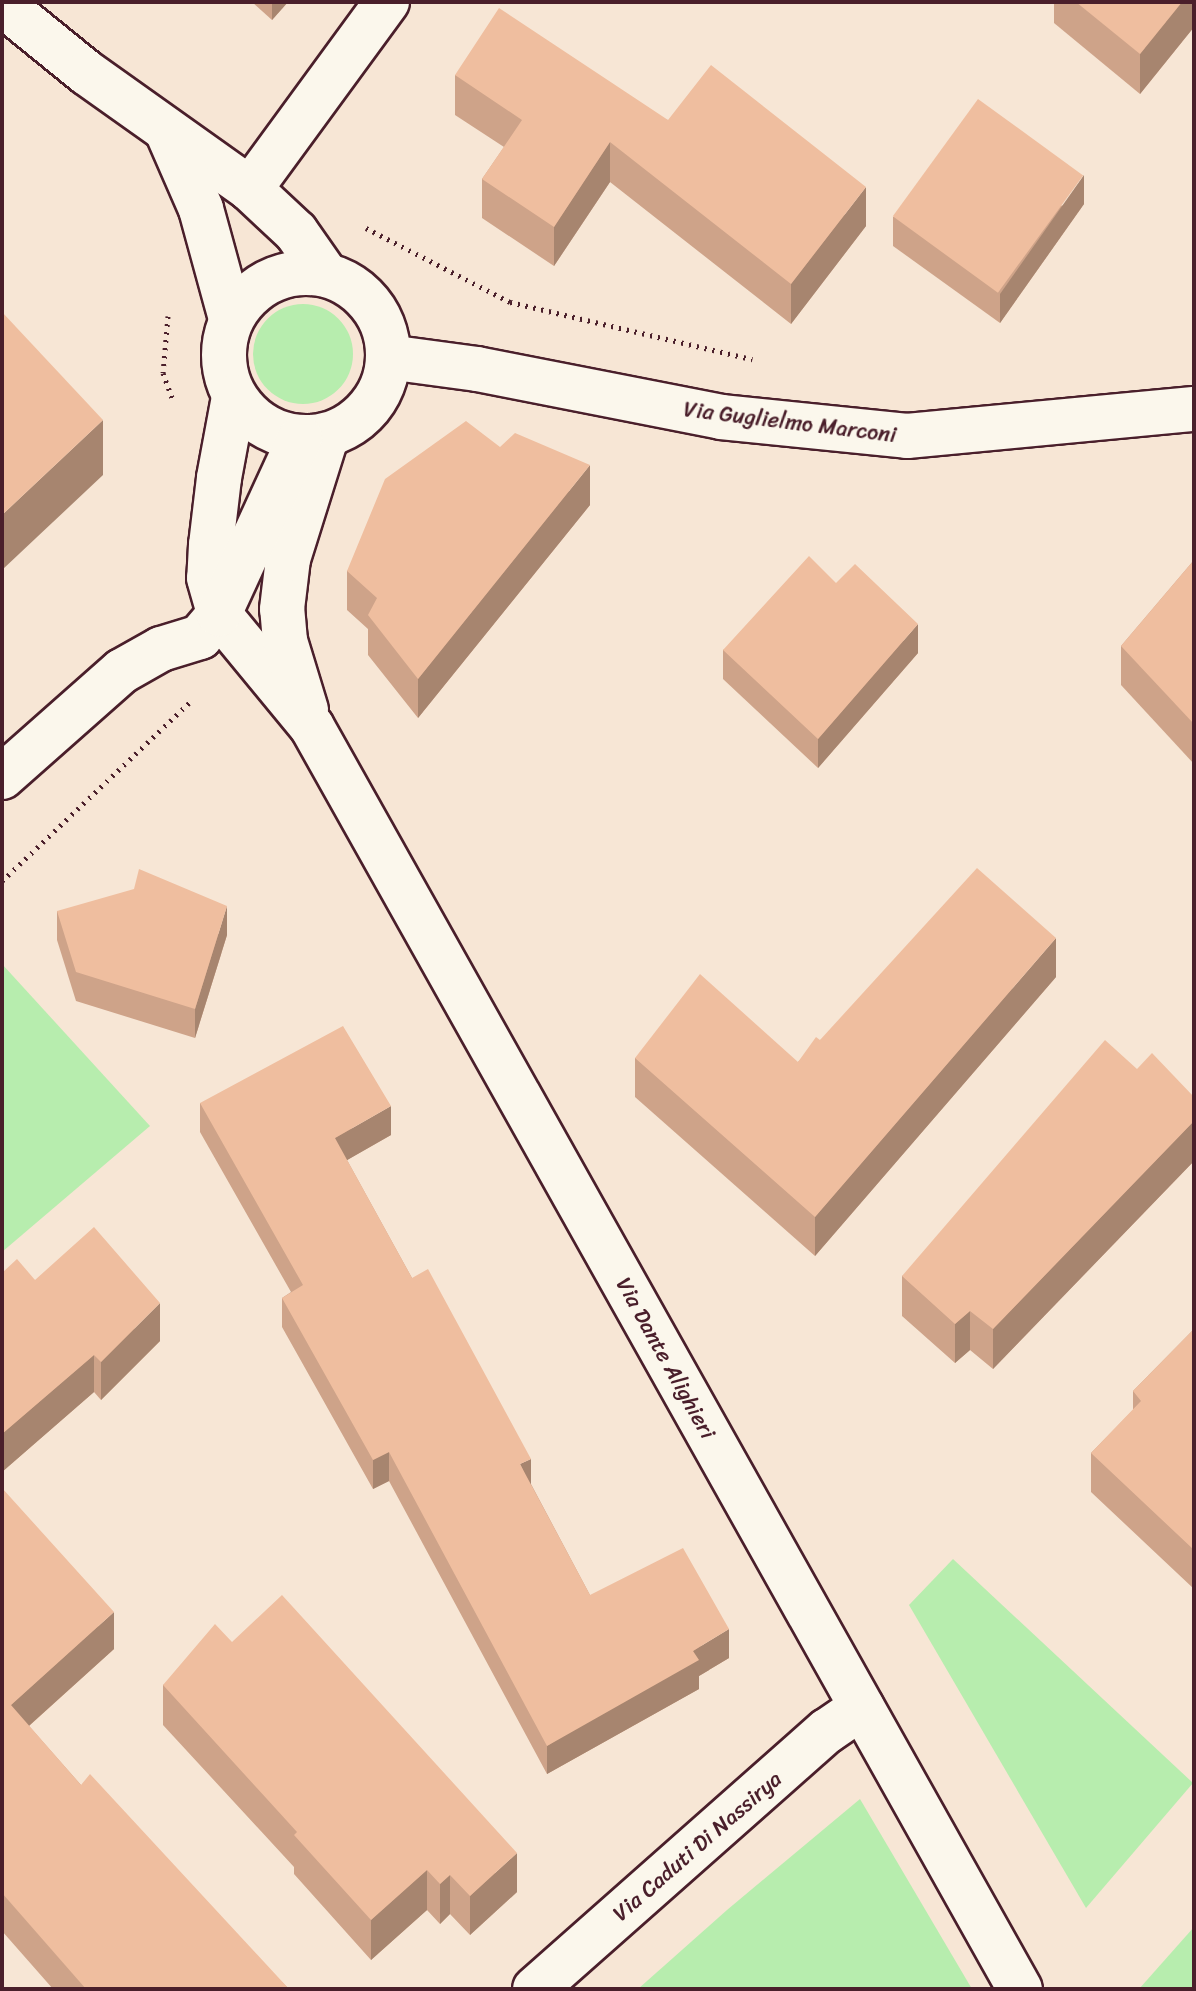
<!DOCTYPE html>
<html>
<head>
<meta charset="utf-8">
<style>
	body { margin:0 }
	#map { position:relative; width:1196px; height:1991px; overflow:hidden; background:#f7e6d5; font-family:Sriracha,sans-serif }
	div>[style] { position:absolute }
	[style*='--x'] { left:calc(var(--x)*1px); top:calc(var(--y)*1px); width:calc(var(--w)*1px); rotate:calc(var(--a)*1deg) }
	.green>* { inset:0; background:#b7edae }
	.round { border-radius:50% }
	.path>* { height:5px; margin-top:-2.5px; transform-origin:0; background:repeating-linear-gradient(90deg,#4a1f2b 0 2px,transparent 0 8px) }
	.roads { filter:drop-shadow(2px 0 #4a1f2b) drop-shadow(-2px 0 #4a1f2b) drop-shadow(0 2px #4a1f2b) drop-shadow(0 -2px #4a1f2b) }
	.minor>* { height:44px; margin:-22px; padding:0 22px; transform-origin:22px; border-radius:22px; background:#fbf7ec }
	.minor>.ring { margin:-22px; padding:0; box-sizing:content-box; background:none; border:44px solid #fbf7ec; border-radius:50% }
	.wall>* { inset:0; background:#cea389 }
	.shaded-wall>* { inset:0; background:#a7856f }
	.building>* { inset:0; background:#efbe9f; transform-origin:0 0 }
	span { translate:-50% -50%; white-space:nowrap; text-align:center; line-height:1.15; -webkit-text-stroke:6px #fbf7ec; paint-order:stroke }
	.street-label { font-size:22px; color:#4a1f2b }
	.frame { position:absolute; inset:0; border:4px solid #4a1f2b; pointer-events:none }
</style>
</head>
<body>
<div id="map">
	<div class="green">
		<i class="round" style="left:253px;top:304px;width:100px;height:100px"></i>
		<i style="clip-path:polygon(2px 964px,150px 1126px,2px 1252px)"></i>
		<i style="clip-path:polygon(953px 1559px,1193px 1783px,1086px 1908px,909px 1605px)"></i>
		<i style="clip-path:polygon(860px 1799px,972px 1989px,638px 1989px,727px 1910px)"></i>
		<i style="clip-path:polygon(1194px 1927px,1194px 1989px,1139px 1989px)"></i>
	</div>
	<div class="path">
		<i style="--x:366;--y:228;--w:162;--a:27.2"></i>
		<i style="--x:510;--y:302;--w:249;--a:13.3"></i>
		<i style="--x:168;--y:316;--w:57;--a:95"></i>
		<i style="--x:163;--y:373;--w:30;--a:70"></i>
		<i style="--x:2;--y:881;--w:260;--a:-43.6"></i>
	</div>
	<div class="roads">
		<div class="minor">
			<i style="--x:2;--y:4;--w:109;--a:39.1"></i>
			<i style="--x:87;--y:73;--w:200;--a:35.4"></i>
			<i style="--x:250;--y:189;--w:63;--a:43.1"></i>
			<i style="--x:296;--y:232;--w:52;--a:55.1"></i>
			<i style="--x:167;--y:131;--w:85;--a:66.4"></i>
			<i style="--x:201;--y:209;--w:114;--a:74.7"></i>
			<i style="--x:250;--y:189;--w:232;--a:-53.8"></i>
			<i class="ring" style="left:224px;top:273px;width:120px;height:120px"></i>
			<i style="--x:388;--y:357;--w:90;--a:7.7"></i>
			<i style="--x:477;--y:369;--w:249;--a:11.1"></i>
			<i style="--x:721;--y:417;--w:187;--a:5.8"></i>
			<i style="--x:907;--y:436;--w:288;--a:-5.4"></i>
			<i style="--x:234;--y:397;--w:82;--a:100.5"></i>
			<i style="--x:219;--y:478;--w:67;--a:96.8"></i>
			<i style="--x:211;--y:545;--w:33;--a:93"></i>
			<i style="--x:209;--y:578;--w:37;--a:74"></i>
			<i style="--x:219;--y:614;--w:146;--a:50.5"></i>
			<i style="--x:312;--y:727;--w:1447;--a:60.71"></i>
			<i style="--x:306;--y:710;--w:72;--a:-106.9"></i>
			<i style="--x:285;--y:641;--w:32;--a:-95"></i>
			<i style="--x:282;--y:609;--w:50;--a:-83.2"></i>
			<i style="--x:288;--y:559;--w:121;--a:-72.6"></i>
			<i style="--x:2;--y:777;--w:160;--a:-41.5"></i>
			<i style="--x:122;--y:671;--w:45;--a:-29.4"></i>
			<i style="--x:161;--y:649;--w:41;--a:-17.1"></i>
			<i style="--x:200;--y:637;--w:30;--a:-50"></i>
			<i style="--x:219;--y:614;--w:194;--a:-65.3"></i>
			<i style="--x:535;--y:1989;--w:390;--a:-41.5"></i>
			<i style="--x:827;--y:1731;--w:42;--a:-34.4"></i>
		</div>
	</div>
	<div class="wall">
		<i style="clip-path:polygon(252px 2px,288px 2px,272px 20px)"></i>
		<i style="clip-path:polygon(1054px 2px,1194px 2px,1194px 27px,1140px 94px,1054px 23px)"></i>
		<i style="clip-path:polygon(455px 75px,668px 120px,866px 226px,791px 324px,610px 182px,554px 266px,482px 218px,482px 179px,504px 147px,455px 115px)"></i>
		<i style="clip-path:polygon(1084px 204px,1000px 323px,893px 246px,893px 217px)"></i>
		<i style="clip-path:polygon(500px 447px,590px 505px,418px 718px,368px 655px,368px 629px,347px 610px,347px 571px)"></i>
		<i style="clip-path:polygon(1194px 560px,1194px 764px,1121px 685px,1121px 646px)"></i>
		<i style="clip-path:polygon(836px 583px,918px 653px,818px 768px,723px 679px,723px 650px)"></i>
		<i style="clip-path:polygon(57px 911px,227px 935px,195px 1038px,76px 1001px,57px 940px)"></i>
		<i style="clip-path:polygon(1056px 977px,815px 1256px,635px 1097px,635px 1058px,798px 1062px,820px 1040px)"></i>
		<i style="clip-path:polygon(1194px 1097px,1194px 1161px,993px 1369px,970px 1350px,955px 1363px,902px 1316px,902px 1276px)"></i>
		<i style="clip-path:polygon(200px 1103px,391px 1135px,347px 1160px,412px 1278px,531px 1484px,590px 1595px,729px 1658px,699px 1676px,699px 1689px,547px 1774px,389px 1481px,373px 1489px,282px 1327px,282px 1298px,291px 1292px,200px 1132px)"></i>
		<i style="clip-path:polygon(2px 1273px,35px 1280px,160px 1341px,101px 1400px,94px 1392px,2px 1472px)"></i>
		<i style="clip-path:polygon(1194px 1329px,1194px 1589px,1091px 1492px,1091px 1453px,1133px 1410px,1133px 1391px)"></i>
		<i style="clip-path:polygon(2px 1488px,114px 1649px,29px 1726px,81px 1785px,289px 1989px,53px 1989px,2px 1931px)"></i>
		<i style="clip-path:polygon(232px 1642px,517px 1892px,470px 1935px,450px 1914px,440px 1924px,427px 1910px,371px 1960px,294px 1874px,294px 1867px,163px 1725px,163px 1685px)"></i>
	</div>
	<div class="shaded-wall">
		<i style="clip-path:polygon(272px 2px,288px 2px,272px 20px)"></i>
		<i style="clip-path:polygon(1182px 2px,1194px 2px,1194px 27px,1140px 94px,1140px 54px)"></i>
		<i style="clip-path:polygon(610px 142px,610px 182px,554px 266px,554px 227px)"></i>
		<i style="clip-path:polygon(1084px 175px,1084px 204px,1000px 323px,1000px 294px)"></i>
		<i style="clip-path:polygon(866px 187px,866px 226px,791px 324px,791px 284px)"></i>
		<i style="clip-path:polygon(103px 420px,103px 475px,2px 570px,2px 515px)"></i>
		<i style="clip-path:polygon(590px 465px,590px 505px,418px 718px,418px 679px)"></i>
		<i style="clip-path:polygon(918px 624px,918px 653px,818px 768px,818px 739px)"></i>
		<i style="clip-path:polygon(227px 906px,227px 935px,195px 1038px,195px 1009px)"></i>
		<i style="clip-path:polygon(1056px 938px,1056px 977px,815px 1256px,815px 1217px)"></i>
		<i style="clip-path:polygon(391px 1106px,391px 1135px,335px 1167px,335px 1138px)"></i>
		<i style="clip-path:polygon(1194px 1121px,1194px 1161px,993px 1369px,993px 1329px)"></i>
		<i style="clip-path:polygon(160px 1303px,160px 1341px,101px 1400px,101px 1362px)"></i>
		<i style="clip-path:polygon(970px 1311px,970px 1350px,955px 1363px,955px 1324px)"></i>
		<i style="clip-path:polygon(94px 1355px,94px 1392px,2px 1472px,2px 1434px)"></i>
		<i style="clip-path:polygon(389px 1452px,389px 1481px,373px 1489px,373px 1460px)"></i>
		<i style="clip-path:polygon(531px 1459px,531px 1488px,520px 1464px)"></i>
		<i style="clip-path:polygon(114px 1612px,114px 1649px,11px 1742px,11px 1705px)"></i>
		<i style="clip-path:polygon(729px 1629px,729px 1658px,699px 1676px,699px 1689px,547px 1774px,547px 1746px,693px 1651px)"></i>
		<i style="clip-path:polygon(517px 1853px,517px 1892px,470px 1935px,470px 1896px)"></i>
		<i style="clip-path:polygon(427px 1870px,427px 1910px,371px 1960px,371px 1920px)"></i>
		<i style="clip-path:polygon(450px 1875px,450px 1914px,440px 1924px,440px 1884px)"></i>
	</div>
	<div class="building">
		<i style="clip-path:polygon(1076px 2px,1182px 2px,1140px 54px)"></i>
		<i style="clip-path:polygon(499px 8px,668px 120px,711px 65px,866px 187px,791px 284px,610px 142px,554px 227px,482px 179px,522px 120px,455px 75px)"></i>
		<i style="left:978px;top:99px;width:130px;height:145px;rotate:36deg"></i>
		<i style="clip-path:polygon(2px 312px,103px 420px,2px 515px)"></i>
		<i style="clip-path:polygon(466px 421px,500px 447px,515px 433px,590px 465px,418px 679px,368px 615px,377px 598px,347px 571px,385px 479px)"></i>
		<i style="clip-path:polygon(809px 556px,836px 583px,855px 564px,918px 624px,818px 739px,723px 650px)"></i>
		<i style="clip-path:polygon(1194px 560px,1194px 724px,1121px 646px)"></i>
		<i style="clip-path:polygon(977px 868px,1056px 938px,815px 1217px,635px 1058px,700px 974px,798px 1062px,816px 1037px,820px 1040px)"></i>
		<i style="clip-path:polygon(139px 869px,227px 906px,195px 1009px,76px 972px,57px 911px,134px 889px)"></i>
		<i style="clip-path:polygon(343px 1026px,391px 1106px,335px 1138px,412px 1278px,428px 1269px,531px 1459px,520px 1464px,590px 1595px,683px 1548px,729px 1629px,693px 1651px,699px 1660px,547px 1746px,389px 1452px,373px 1460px,282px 1298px,303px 1285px,200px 1103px)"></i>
		<i style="clip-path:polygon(1105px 1040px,1137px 1069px,1152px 1053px,1194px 1097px,1194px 1121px,993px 1329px,970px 1311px,955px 1324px,902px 1276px)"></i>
		<i style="clip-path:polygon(94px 1227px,160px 1303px,101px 1362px,94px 1355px,2px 1434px,2px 1273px,17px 1259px,35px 1280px)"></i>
		<i style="clip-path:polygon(1194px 1329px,1194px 1550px,1091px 1453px,1141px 1401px,1133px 1391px)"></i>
		<i style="clip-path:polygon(2px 1488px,114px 1612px,11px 1705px,81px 1785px,90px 1774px,289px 1989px,86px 1989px,2px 1893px)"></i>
		<i style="clip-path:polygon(282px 1595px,517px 1853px,470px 1896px,450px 1875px,440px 1884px,427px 1870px,371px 1920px,294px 1835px,297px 1832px,163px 1685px,215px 1624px,232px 1642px)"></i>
	</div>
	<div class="street-label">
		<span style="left:790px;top:422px;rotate:7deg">Via Guglielmo Marconi</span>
		<span style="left:666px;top:1358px;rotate:61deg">Via Dante Alighieri</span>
		<span style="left:697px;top:1846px;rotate:-41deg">Via Caduti Di Nassirya</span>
	</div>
	<div class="frame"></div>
</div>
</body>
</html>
